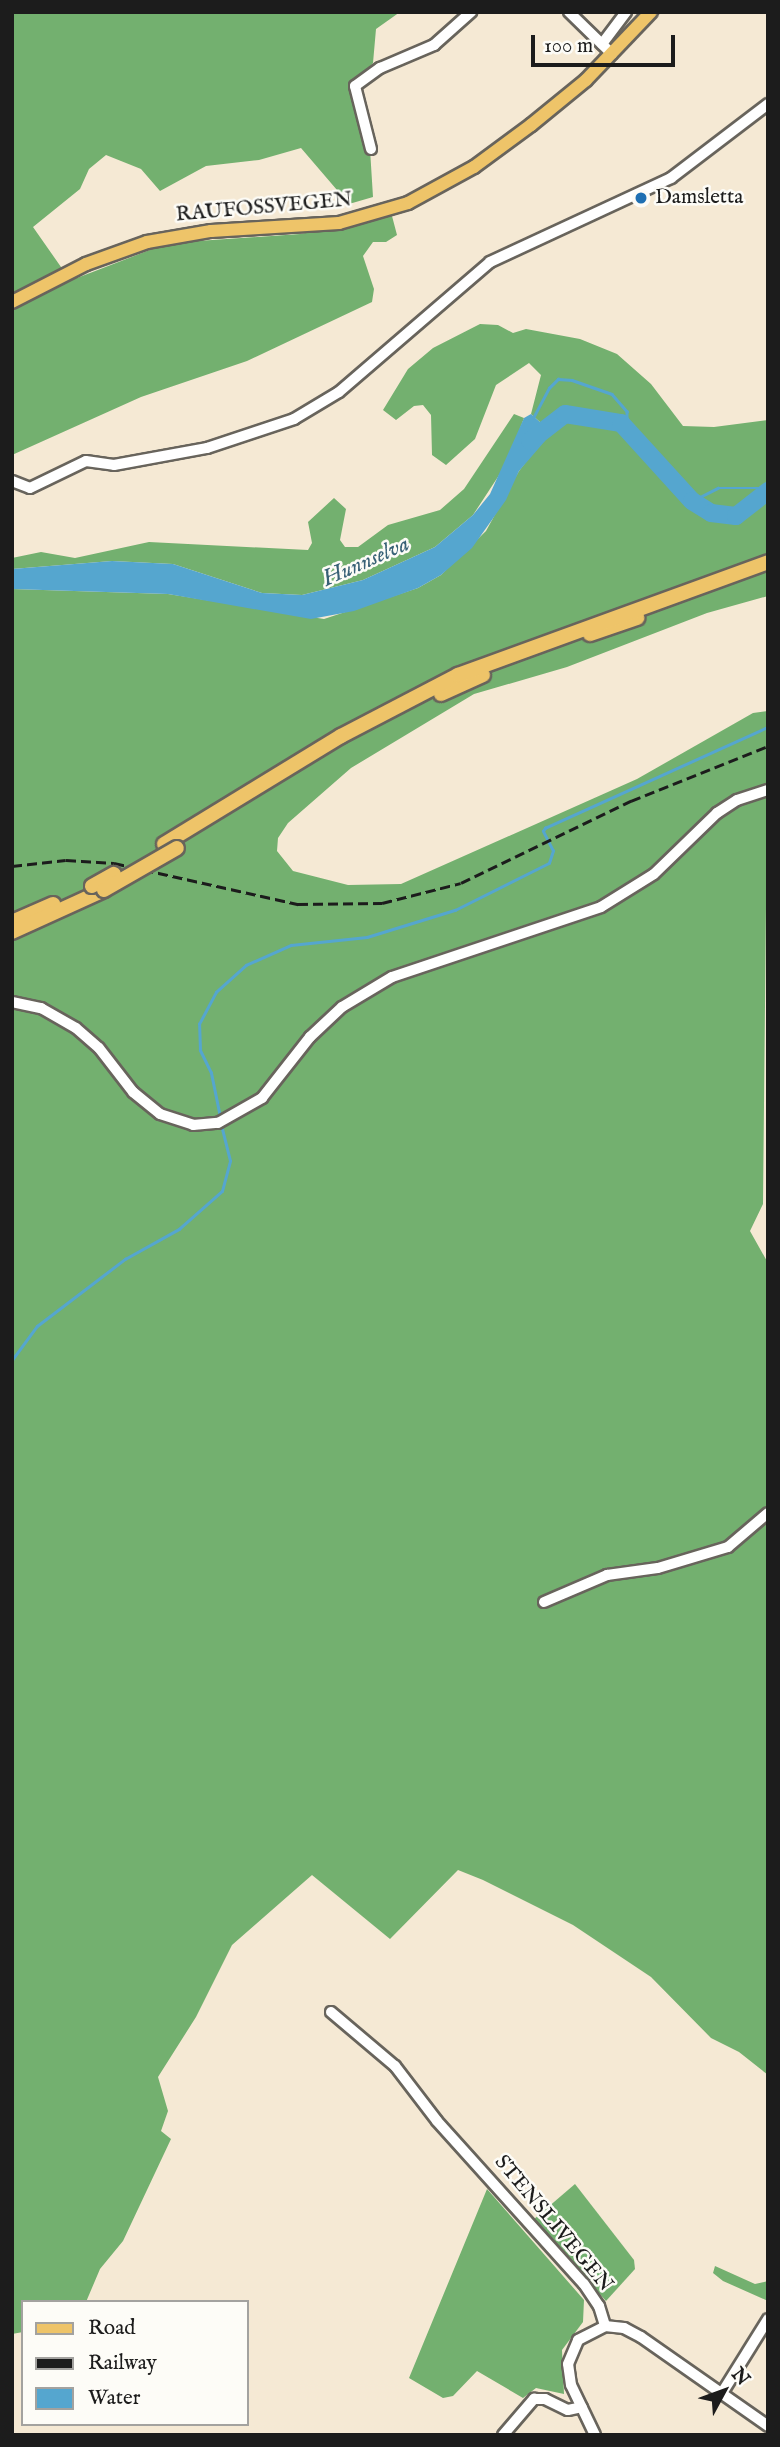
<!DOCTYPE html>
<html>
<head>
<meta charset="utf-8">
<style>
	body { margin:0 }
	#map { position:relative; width:780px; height:2447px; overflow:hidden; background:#f5e9d4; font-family:"IM FELL English",serif }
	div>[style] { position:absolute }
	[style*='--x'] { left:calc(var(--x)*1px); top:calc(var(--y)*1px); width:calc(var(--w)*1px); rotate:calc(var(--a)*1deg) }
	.forest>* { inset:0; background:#73b06f }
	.water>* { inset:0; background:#55a6cf }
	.stream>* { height:2.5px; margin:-1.25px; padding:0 1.25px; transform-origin:1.25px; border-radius:1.25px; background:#55a6cf }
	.river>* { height:18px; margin:-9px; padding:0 9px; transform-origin:9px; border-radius:9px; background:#55a6cf }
	.roads { filter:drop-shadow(2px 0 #68645c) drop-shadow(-2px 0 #68645c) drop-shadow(0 2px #68645c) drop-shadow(0 -2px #68645c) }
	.minor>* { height:10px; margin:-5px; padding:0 5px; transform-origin:5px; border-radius:5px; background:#fff }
	.major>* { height:12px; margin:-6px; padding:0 6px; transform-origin:6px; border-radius:6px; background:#eec469 }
	.highway>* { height:14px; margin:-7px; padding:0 7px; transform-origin:7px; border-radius:7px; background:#eec469 }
	.rail>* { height:2.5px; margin-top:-1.25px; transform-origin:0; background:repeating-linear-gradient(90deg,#1c1c1c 0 10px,transparent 0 15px) }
	.bridges { filter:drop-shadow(2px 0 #68645c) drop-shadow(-2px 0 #68645c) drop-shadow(0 2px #68645c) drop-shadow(0 -2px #68645c) }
	.highway-bridge>* { height:14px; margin:-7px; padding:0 7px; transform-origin:7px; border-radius:7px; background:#eec469 }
	.dots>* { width:19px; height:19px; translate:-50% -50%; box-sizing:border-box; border:4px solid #fdfcf7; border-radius:50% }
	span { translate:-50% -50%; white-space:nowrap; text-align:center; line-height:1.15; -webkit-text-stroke:5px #fdfcf7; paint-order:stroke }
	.poi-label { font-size:21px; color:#1c1c1c }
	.left { translate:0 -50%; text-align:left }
	.street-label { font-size:21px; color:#1c1c1c }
	.water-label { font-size:23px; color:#386176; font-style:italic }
	.frame { position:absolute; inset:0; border:14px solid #1c1c1c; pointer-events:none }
	.legend { position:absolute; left:21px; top:2300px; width:228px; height:126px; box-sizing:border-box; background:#fdfcf7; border:2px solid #a3a29f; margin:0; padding:9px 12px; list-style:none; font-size:21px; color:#1c1c1c }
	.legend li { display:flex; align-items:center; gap:14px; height:35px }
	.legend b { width:35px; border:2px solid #a3a29f }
	.north { position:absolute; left:689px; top:2356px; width:70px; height:70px; -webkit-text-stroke:5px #fdfcf7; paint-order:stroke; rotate:49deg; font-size:19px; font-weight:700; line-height:28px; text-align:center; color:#1c1c1c }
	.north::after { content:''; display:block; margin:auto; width:24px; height:32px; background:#1c1c1c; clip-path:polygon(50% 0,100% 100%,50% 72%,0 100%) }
	.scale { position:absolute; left:531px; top:35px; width:144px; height:32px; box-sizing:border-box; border:4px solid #1c1c1c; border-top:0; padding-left:9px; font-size:21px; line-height:24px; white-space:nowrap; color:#1c1c1c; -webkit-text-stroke:5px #fdfcf7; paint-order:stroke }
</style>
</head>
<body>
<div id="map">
	<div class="forest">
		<i style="clip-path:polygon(12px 12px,400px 12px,376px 29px,373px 63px,357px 83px,370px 149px,373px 197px,349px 204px,301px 148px,259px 160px,206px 166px,160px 191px,141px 169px,106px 155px,89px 169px,80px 189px,33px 227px,68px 277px,77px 278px,168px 243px,300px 234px,392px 216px,397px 235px,386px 242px,373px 242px,363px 256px,374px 289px,372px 302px,247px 361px,141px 397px,12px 455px)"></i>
		<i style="clip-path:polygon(480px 324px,498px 325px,513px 333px,526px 329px,580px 339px,617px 354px,651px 384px,683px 426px,714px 427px,768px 420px,768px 596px,707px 613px,567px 667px,474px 694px,351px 768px,288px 823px,278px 838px,277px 851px,293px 871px,348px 885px,401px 884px,637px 779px,753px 713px,768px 711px,763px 1204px,750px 1231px,768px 1263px,768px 2075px,739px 2052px,711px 2038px,651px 1977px,573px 1925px,483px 1880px,458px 1870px,390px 1939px,312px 1875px,232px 1945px,196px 2017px,158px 2077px,168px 2111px,161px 2131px,171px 2139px,123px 2241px,100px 2269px,86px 2302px,23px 2302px,23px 2332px,12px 2334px,12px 589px,168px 594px,324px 619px,418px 588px,441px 575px,486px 531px,519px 471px,550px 431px,531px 414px,541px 375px,529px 363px,496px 385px,475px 439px,446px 465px,432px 455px,431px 415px,423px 405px,414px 406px,396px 420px,383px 410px,408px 369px,433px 348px)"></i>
		<i style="clip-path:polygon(514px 414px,524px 418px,507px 463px,473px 515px,435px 547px,363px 580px,302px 595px,262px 593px,173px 564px,112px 561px,12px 569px,12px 558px,41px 552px,75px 558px,149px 542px,308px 550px,312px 543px,308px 522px,334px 498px,346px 509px,340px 540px,345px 547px,358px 547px,388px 525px,440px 510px,464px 489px)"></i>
		<i style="clip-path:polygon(575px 2184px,634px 2260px,635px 2269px,606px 2301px,533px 2220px)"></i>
		<i style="clip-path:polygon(487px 2189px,584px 2300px,583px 2322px,562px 2350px,564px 2394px,536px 2388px,523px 2398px,477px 2371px,453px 2396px,443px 2398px,409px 2378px)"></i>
		<i style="clip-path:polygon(715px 2266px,755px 2284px,768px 2281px,768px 2301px,723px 2281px,713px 2273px)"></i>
	</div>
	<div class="water">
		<i style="clip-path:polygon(531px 414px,550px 431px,545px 441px,519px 471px,506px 500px,472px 548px,441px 575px,418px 588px,354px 611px,311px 619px,168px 594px,12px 589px,12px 569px,112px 561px,173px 564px,262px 593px,302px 595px,363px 580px,435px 547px,473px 515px,490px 494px,524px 418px)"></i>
	</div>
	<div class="stream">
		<i style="--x:533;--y:418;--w:34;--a:-62"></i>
		<i style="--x:549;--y:388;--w:13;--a:-45"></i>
		<i style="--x:558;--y:379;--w:14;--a:4"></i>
		<i style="--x:572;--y:380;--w:42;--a:19.3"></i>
		<i style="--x:612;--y:394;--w:23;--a:49"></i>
		<i style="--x:627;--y:411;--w:15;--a:90"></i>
		<i style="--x:692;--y:501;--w:29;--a:-27"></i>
		<i style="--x:718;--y:488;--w:50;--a:0"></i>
		<i style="--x:220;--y:1117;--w:45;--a:-101.6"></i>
		<i style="--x:211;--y:1073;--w:25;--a:-116"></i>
		<i style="--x:200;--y:1050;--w:26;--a:-92"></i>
		<i style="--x:199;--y:1024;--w:36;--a:-62"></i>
		<i style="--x:216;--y:992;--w:40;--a:-42"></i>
		<i style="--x:246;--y:965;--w:49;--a:-24"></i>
		<i style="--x:291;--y:945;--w:76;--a:-6"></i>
		<i style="--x:367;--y:937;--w:92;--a:-17.1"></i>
		<i style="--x:455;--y:910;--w:105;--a:-26.6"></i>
		<i style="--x:549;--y:863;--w:13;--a:-72"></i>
		<i style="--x:553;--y:851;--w:22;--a:-117"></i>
		<i style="--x:543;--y:831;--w:4;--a:-56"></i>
		<i style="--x:545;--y:828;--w:245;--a:-24.4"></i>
		<i style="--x:12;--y:1360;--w:42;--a:-53.7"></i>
		<i style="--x:37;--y:1326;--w:111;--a:-37.3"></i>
		<i style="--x:125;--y:1259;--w:62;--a:-29.1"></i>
		<i style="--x:179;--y:1229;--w:57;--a:-41.5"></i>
		<i style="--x:222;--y:1191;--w:31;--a:-75"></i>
		<i style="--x:230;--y:1161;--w:38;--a:-104"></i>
	</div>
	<div class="river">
		<i style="--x:530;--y:441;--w:44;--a:-37.6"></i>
		<i style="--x:565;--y:414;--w:57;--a:9.1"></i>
		<i style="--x:621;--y:423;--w:105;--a:47.7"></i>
		<i style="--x:692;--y:501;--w:22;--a:32"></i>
		<i style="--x:711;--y:513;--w:25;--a:7"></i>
		<i style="--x:736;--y:516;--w:41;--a:-38"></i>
	</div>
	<div class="roads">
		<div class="minor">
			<i style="--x:569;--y:12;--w:60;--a:44.3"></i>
			<i style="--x:602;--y:44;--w:40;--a:-53"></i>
			<i style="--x:371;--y:149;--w:65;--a:-104.3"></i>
			<i style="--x:355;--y:86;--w:31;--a:-36"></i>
			<i style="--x:380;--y:68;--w:59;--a:-23.1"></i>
			<i style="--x:434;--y:45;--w:50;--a:-41.7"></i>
			<i style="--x:12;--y:481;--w:19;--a:21"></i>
			<i style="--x:30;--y:488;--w:62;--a:-25.7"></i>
			<i style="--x:86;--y:461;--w:28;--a:8"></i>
			<i style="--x:114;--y:465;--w:95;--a:-10.4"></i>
			<i style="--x:207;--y:448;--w:92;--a:-18.4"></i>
			<i style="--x:294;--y:419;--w:52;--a:-31"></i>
			<i style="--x:339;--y:392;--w:199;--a:-40.7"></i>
			<i style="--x:490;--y:262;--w:200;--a:-24.9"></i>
			<i style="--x:671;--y:178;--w:122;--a:-37.3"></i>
			<i style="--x:12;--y:1002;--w:30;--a:12"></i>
			<i style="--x:41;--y:1008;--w:40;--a:29.7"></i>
			<i style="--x:76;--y:1028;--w:30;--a:41"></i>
			<i style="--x:99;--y:1048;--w:56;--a:52.3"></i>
			<i style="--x:133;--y:1092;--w:35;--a:39"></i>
			<i style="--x:160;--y:1114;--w:35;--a:18"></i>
			<i style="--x:193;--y:1125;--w:25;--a:-5"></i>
			<i style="--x:218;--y:1123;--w:51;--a:-29.6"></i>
			<i style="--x:262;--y:1098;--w:78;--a:-51.8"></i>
			<i style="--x:310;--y:1037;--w:44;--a:-43.2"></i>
			<i style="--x:342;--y:1007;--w:58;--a:-31"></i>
			<i style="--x:392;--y:977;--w:220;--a:-18.5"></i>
			<i style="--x:601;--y:907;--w:62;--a:-31.9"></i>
			<i style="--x:654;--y:874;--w:88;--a:-44.1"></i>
			<i style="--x:717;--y:813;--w:24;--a:-33"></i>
			<i style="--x:737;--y:800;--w:33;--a:-18"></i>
			<i style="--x:544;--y:1602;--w:69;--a:-23.2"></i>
			<i style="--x:607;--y:1575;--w:51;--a:-7.8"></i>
			<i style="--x:658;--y:1568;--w:73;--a:-16.7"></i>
			<i style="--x:728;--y:1547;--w:52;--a:-40.4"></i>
			<i style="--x:331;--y:2012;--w:84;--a:40.2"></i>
			<i style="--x:395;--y:2066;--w:69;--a:52.6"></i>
			<i style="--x:437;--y:2121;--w:219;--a:48"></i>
			<i style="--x:584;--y:2284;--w:27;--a:56"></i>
			<i style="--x:599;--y:2306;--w:21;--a:73"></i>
			<i style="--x:722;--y:2393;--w:87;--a:-58.1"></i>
			<i style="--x:503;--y:2435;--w:48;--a:-49.3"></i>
			<i style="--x:534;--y:2399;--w:11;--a:0"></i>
			<i style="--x:545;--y:2399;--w:25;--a:26"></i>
			<i style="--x:568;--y:2410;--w:14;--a:-12"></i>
			<i style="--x:595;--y:2435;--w:55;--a:-115.6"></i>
			<i style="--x:571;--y:2385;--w:21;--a:-98"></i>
			<i style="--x:568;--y:2364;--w:26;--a:-67"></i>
			<i style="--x:578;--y:2340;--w:30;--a:-27"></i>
			<i style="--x:605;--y:2326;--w:19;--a:6"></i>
			<i style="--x:624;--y:2328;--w:19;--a:28"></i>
			<i style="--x:641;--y:2337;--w:155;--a:35"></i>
		</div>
		<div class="major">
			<i style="--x:12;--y:302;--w:83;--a:-27.2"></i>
			<i style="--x:86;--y:264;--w:65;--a:-19.8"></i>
			<i style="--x:147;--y:242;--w:65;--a:-9.8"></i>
			<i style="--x:211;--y:231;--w:128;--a:-3.6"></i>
			<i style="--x:339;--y:223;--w:72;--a:-16.2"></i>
			<i style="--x:408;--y:203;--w:75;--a:-28.6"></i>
			<i style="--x:474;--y:167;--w:71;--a:-36.4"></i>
			<i style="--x:531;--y:125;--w:71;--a:-39.3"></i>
			<i style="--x:586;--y:80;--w:94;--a:-46.3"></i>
		</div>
		<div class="highway">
			<i style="--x:590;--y:634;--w:50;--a:-18.8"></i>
			<i style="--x:441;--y:694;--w:46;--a:-24.3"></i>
			<i style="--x:164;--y:844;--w:207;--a:-31.4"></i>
			<i style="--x:341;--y:736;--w:132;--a:-27.5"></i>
			<i style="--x:458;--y:675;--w:330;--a:-20"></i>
			<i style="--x:12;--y:922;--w:45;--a:-23.7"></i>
			<i style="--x:12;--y:932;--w:101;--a:-24.5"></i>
		</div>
	</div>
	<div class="rail">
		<i style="--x:12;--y:866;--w:54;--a:-6.3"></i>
		<i style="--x:66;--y:860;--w:48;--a:3.6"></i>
		<i style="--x:114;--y:863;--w:189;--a:12.6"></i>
		<i style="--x:298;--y:904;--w:84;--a:-0.7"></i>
		<i style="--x:382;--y:903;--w:81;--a:-14.2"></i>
		<i style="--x:461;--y:883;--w:189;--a:-25.8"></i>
		<i style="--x:631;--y:801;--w:148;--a:-21.9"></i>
	</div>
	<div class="bridges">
		<div class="highway-bridge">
			<i style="--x:92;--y:886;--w:25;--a:-29"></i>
			<i style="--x:104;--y:890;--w:84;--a:-29.9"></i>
		</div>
	</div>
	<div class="dots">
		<i style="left:641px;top:198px;background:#1f6fb2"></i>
	</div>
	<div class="poi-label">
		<span class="left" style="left:655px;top:198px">Damsletta</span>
	</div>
	<div class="street-label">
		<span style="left:264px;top:208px;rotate:-5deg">RAUFOSSVEGEN</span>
		<span style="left:553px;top:2224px;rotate:50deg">STENSLIVEGEN</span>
	</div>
	<div class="water-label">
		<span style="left:366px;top:562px;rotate:-24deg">Hunnselva</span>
	</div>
	<div class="frame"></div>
	<ul class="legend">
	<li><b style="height:9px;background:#eec469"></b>Road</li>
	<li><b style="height:9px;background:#1c1c1c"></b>Railway</li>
	<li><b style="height:19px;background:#55a6cf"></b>Water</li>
	</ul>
	<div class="north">N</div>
	<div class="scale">100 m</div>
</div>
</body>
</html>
